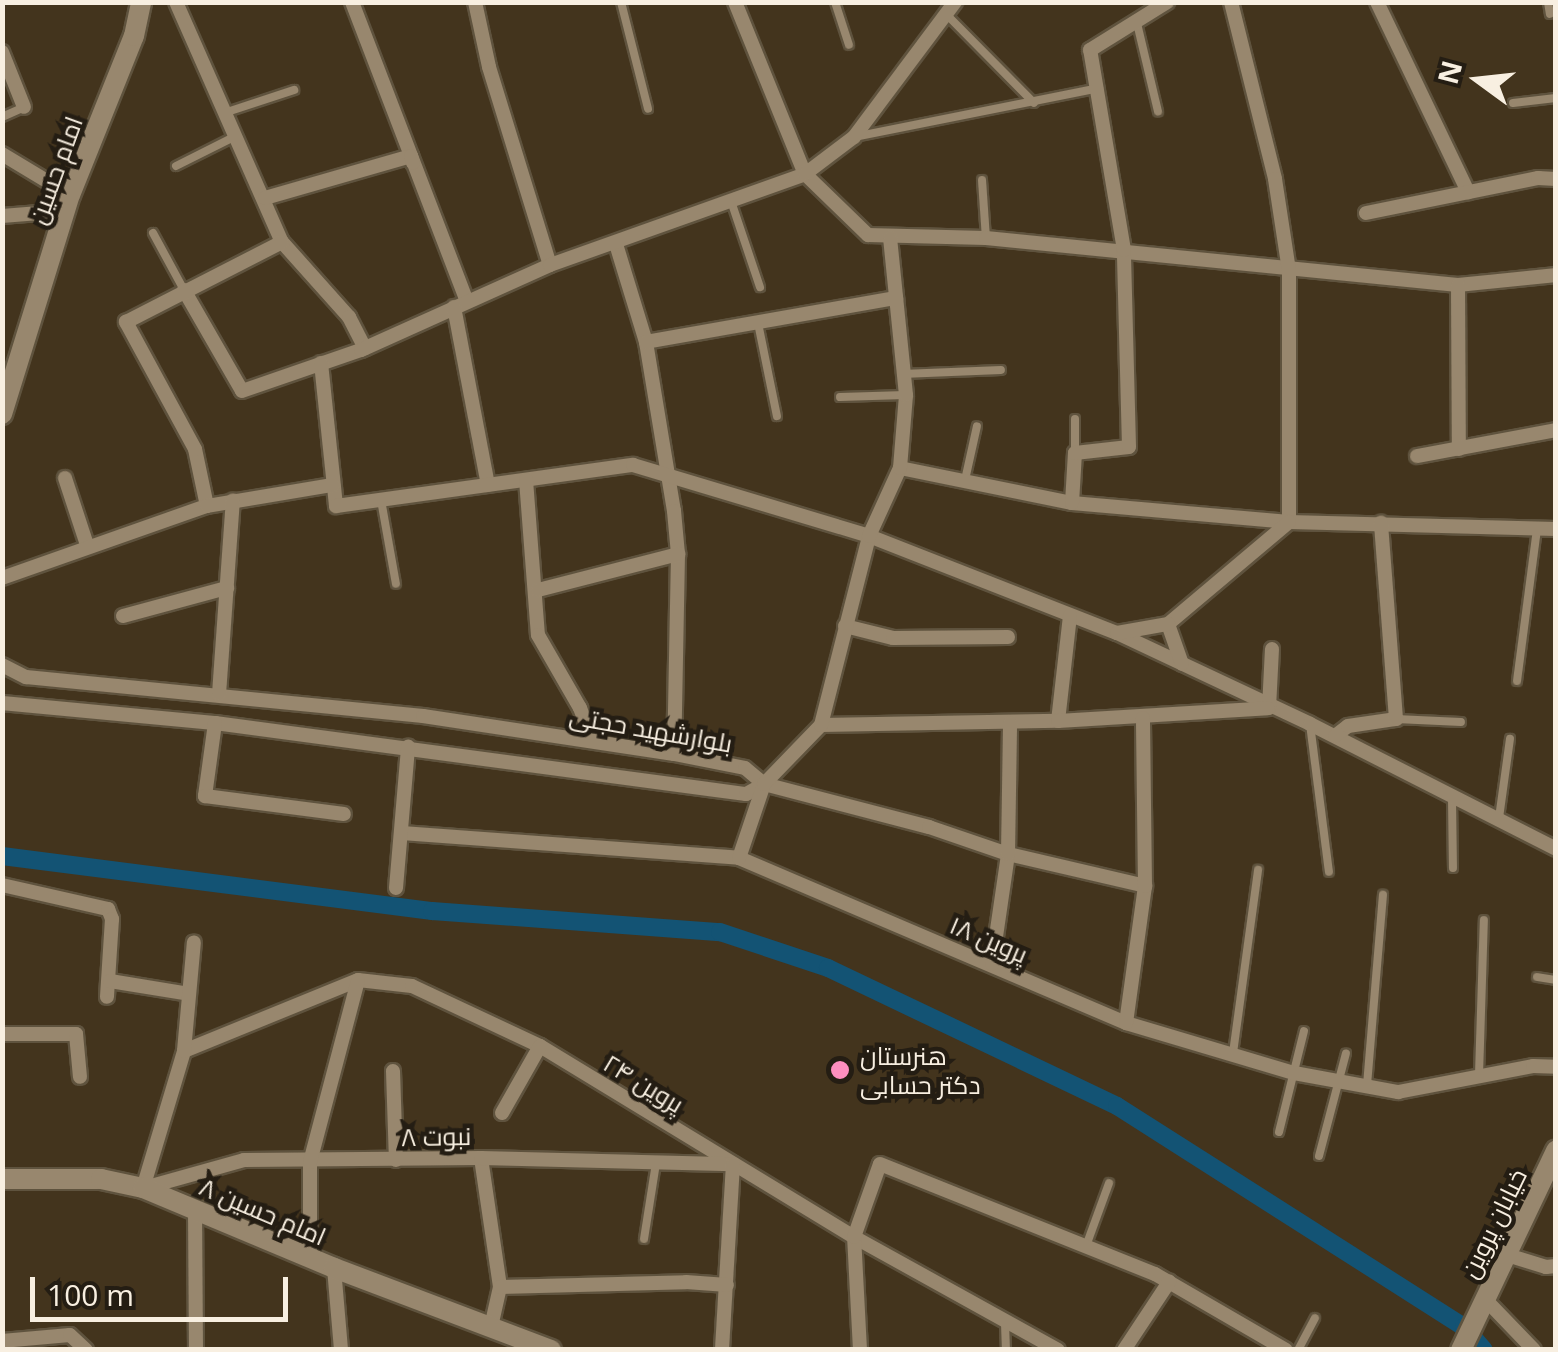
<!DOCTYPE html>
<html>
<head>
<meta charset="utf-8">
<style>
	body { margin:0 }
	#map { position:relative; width:1558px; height:1352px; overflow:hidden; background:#43341d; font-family:"Open Sans",Cairo,sans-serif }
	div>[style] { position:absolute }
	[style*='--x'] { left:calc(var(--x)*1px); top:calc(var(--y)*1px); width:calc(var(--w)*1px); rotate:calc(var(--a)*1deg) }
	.canal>* { height:18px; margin:-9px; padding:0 9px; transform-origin:9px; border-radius:9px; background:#135374 }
	.roads { filter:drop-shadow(2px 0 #5f533e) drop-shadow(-2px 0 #5f533e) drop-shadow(0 2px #5f533e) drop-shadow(0 -2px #5f533e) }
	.lane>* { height:8px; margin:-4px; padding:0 4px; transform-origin:4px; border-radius:4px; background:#98876e }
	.street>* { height:14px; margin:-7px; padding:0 7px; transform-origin:7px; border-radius:7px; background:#98876e }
	.secondary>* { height:20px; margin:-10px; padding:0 10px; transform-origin:10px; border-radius:10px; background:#98876e }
	.dots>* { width:28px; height:28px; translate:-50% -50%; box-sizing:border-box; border:5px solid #241d13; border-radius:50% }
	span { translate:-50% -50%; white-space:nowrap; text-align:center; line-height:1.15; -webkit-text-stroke:9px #241d13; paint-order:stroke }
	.street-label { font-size:25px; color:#f8efe1 }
	.poi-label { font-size:25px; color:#f8efe1 }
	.left { translate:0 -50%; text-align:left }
	.frame { position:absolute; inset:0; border:5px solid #f8efe1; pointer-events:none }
	.north { position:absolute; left:1428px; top:30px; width:100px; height:100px; -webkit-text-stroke:8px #241d13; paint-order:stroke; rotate:285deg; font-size:28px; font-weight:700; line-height:40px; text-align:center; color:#f8efe1 }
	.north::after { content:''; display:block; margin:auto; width:35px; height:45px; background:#f8efe1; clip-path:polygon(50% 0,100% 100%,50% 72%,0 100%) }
	.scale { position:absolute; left:30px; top:1277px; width:258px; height:45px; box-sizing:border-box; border:5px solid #f8efe1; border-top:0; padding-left:12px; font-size:30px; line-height:35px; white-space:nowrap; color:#f8efe1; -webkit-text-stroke:8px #241d13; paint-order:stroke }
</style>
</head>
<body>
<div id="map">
	<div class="canal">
		<i style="--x:2;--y:856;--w:434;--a:7.3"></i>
		<i style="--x:432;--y:911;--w:289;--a:4.2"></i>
		<i style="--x:720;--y:932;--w:114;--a:18.4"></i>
		<i style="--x:828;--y:968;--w:320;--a:25.5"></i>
		<i style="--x:1117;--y:1106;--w:411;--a:32.5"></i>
		<i style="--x:1464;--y:1327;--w:30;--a:49"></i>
	</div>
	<div class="roads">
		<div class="lane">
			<i style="--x:621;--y:2;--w:110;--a:75.8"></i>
			<i style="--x:835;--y:2;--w:45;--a:72"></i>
			<i style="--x:1548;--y:2;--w:12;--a:81"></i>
			<i style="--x:946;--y:14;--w:125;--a:45.3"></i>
			<i style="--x:1136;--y:19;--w:95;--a:76.6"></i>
			<i style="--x:1513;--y:103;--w:43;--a:-6.6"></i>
			<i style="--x:224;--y:113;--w:74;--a:-18.2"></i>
			<i style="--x:2;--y:117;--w:24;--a:-24"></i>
			<i style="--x:859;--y:136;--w:245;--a:-11.3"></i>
			<i style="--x:176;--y:166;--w:65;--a:-26.6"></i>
			<i style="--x:982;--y:180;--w:58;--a:86.1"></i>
			<i style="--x:731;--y:201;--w:91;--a:71.4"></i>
			<i style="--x:153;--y:233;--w:65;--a:61.5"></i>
			<i style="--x:758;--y:323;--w:95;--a:78.5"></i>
			<i style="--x:902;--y:374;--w:99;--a:-2.3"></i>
			<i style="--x:840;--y:397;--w:65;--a:-1.8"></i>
			<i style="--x:1075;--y:419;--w:34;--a:90"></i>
			<i style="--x:965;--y:480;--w:55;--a:-77.5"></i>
			<i style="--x:381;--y:500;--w:85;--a:79.9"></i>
			<i style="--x:1517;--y:681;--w:153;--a:-82.5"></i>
			<i style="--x:1396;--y:719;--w:65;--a:2.6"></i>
			<i style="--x:1310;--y:724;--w:149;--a:82.7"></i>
			<i style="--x:1452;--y:799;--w:69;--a:89.2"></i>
			<i style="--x:1499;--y:818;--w:80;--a:-82.1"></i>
			<i style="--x:1537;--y:977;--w:19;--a:9"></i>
			<i style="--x:1233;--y:1053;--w:185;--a:-82.2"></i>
			<i style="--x:1479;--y:1075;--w:155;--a:-88.2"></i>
			<i style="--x:1367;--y:1085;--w:191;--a:-85.2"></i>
			<i style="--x:1279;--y:1132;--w:104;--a:-76.1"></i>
			<i style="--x:1319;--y:1156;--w:106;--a:-75.3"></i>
			<i style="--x:644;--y:1239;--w:77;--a:-81"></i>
			<i style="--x:1086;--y:1246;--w:67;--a:-69.9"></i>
			<i style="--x:1005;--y:1323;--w:27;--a:88"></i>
			<i style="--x:1298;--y:1350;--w:36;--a:-62"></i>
		</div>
		<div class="street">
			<i style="--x:176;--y:2;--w:262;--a:66.2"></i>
			<i style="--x:282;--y:242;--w:101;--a:48.2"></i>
			<i style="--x:349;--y:317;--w:35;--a:63"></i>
			<i style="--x:352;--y:2;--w:320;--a:69"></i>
			<i style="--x:475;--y:2;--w:66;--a:77.8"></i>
			<i style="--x:489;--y:67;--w:207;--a:72.9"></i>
			<i style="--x:735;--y:2;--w:186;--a:67.9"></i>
			<i style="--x:805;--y:174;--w:88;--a:44.1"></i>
			<i style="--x:868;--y:235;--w:118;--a:1.5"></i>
			<i style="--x:986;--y:238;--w:474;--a:5.7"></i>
			<i style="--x:1458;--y:285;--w:99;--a:-5.8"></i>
			<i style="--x:1231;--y:2;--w:182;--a:76"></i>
			<i style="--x:1275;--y:179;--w:93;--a:81.3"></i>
			<i style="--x:1289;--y:271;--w:251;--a:90"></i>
			<i style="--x:1377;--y:2;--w:211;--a:64.4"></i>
			<i style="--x:2;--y:52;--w:59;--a:68.2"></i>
			<i style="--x:2;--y:154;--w:79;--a:31.1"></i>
			<i style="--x:265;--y:198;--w:152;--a:-16"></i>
			<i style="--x:411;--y:156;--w:7;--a:74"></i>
			<i style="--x:1366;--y:213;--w:176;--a:-11.5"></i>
			<i style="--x:1538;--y:178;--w:18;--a:3"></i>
			<i style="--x:2;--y:216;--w:62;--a:-4.6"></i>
			<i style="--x:616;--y:244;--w:102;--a:73"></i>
			<i style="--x:646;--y:342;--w:171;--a:80.6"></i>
			<i style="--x:674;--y:511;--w:43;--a:84.7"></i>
			<i style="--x:678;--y:554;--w:200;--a:91.1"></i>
			<i style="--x:1458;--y:285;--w:164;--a:89.7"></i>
			<i style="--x:184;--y:290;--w:116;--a:60.1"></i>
			<i style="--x:242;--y:391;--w:126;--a:-19"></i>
			<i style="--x:361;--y:350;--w:207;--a:-24.2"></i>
			<i style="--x:550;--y:265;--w:271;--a:-19.6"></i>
			<i style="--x:805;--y:174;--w:61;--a:-37.1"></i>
			<i style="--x:854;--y:137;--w:169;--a:-53.2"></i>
			<i style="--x:454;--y:307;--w:181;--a:79.2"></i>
			<i style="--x:646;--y:342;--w:254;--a:-10"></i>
			<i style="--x:321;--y:363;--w:144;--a:84"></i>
			<i style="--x:336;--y:506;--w:300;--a:-7.9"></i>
			<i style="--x:633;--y:465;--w:246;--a:16.7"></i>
			<i style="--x:869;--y:536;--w:266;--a:21.4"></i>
			<i style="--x:1117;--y:633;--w:213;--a:25.2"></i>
			<i style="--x:1310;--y:724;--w:276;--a:26.9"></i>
			<i style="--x:1417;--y:456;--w:141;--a:-10.6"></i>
			<i style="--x:900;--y:468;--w:176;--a:11.5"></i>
			<i style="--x:1072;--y:503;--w:218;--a:5"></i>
			<i style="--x:1289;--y:522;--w:267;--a:1.5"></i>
			<i style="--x:65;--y:478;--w:71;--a:71.8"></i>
			<i style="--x:526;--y:480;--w:155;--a:85.6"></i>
			<i style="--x:538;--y:635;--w:84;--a:60.1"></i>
			<i style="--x:580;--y:708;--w:34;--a:69"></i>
			<i style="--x:1072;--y:503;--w:50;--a:-86.6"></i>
			<i style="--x:1075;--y:453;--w:54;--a:-6.3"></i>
			<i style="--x:1129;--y:447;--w:197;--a:-91.5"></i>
			<i style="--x:1124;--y:250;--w:203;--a:-99.6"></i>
			<i style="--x:1090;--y:50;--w:91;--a:-31.9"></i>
			<i style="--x:207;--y:506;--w:58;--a:-101.9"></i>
			<i style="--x:195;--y:449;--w:145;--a:-118.5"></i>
			<i style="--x:126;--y:322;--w:175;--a:-27.1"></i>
			<i style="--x:2;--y:578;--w:217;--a:-19.4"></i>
			<i style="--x:207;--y:506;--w:128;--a:-9.5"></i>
			<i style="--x:538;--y:590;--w:145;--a:-14.4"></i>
			<i style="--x:123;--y:616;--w:108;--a:-15.1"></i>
			<i style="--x:1168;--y:624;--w:158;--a:-40.1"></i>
			<i style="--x:1168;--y:624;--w:42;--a:70.7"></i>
			<i style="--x:845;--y:626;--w:49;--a:14"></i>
			<i style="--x:893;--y:638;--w:115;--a:-0.5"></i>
			<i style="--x:1117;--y:633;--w:52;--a:-10"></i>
			<i style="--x:2;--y:665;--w:27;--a:27"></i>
			<i style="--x:26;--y:677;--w:399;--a:5.6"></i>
			<i style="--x:423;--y:716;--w:254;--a:8.6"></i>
			<i style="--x:674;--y:754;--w:72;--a:11.2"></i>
			<i style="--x:745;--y:768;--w:25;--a:40"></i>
			<i style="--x:764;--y:784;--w:171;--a:14.6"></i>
			<i style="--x:929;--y:827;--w:83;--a:18.9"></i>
			<i style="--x:1008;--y:854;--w:141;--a:13.1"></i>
			<i style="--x:219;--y:694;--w:194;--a:-85.9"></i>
			<i style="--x:2;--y:703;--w:214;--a:5.4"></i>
			<i style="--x:215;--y:723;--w:536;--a:7.62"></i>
			<i style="--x:746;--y:794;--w:21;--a:-29"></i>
			<i style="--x:1269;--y:708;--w:59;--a:-87.1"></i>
			<i style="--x:1058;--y:721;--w:106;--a:-83.5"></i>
			<i style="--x:215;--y:723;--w:74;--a:97.8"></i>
			<i style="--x:205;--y:796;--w:140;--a:7.4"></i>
			<i style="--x:821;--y:725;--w:237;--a:-1"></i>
			<i style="--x:1058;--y:721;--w:210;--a:-3.5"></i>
			<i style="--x:1335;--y:736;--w:16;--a:-38"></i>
			<i style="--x:1348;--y:726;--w:49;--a:-8.3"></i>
			<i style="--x:1396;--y:719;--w:197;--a:-94.4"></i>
			<i style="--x:402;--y:833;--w:338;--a:4.2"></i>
			<i style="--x:739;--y:858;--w:421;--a:23.1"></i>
			<i style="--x:1126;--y:1023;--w:175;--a:16.6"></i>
			<i style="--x:1294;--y:1073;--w:106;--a:10.4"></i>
			<i style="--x:1398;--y:1092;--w:137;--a:-10.9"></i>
			<i style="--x:1533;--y:1066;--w:23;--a:2"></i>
			<i style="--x:739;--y:858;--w:78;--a:-71.3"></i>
			<i style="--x:764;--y:784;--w:82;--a:-46"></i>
			<i style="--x:821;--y:725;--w:195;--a:-75.7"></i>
			<i style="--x:869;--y:536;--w:75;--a:-65.5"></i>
			<i style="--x:900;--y:468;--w:73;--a:-85.3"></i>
			<i style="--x:906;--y:395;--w:158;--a:-95.8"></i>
			<i style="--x:2;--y:885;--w:109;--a:12.8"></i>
			<i style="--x:108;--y:909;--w:11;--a:68"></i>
			<i style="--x:112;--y:919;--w:78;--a:93.7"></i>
			<i style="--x:396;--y:888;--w:142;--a:-85.1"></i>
			<i style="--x:992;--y:964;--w:111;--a:-81.7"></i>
			<i style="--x:1008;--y:854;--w:131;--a:-89.1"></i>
			<i style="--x:110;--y:981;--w:80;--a:9.3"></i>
			<i style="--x:1126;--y:1023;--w:138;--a:-82.1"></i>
			<i style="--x:1145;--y:886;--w:168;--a:-90.7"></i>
			<i style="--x:2;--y:1034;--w:74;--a:0"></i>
			<i style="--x:76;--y:1034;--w:43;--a:84.7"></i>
			<i style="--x:184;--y:1051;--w:188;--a:-22.2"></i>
			<i style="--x:358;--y:980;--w:54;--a:6.3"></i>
			<i style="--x:412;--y:986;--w:141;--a:25.1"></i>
			<i style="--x:540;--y:1046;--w:368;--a:31.3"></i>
			<i style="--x:854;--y:1237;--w:233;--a:29"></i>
			<i style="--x:393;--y:1071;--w:89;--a:88.1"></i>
			<i style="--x:502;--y:1113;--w:77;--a:-60.4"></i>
			<i style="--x:481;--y:1158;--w:130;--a:81.6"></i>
			<i style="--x:500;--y:1287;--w:41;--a:102.7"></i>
			<i style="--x:143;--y:1188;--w:143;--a:-73.3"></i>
			<i style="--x:184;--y:1051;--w:109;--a:-84.8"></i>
			<i style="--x:144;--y:1188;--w:104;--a:-15.6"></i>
			<i style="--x:244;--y:1160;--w:237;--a:-0.5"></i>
			<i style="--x:481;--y:1158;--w:252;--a:1.4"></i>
			<i style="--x:733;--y:1164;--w:186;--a:93.4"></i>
			<i style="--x:195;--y:1209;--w:141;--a:89.6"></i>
			<i style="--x:1504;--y:1254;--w:44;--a:17.2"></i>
			<i style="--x:1546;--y:1267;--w:10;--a:-6"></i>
			<i style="--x:310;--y:1258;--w:96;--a:-90"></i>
			<i style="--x:310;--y:1162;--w:188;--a:-75.2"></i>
			<i style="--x:334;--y:1268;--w:82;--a:85.1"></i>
			<i style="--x:500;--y:1287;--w:186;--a:-1.5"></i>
			<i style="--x:686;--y:1282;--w:41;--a:4.2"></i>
			<i style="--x:1484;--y:1298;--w:72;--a:46.1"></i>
			<i style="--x:2;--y:1341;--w:68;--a:-5"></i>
			<i style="--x:70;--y:1335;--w:22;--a:43"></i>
			<i style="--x:860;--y:1350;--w:113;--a:-93"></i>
			<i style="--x:854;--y:1237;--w:77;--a:-70.4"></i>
			<i style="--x:880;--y:1164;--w:296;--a:21.8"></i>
			<i style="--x:1155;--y:1274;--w:151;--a:30.1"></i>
			<i style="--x:1124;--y:1350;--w:82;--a:-56.5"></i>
		</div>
		<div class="secondary">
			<i style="--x:2;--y:414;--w:229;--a:-72.8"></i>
			<i style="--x:70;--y:195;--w:171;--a:-68.1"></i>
			<i style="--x:134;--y:36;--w:35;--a:-78"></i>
			<i style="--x:2;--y:1179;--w:99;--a:0"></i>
			<i style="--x:101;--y:1179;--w:43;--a:12.1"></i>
			<i style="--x:143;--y:1188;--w:207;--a:22.7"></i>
			<i style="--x:334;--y:1268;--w:232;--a:20.7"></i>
			<i style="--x:1461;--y:1350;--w:221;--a:-64.5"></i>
		</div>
	</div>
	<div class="dots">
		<i style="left:840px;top:1070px;background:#fd8ebf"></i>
	</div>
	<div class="street-label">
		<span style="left:55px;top:170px;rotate:-70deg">امام حسین</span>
		<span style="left:651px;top:729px;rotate:10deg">بلوارشهید حجتی</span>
		<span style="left:989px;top:939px;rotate:23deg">پروین ۱۸</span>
		<span style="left:644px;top:1083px;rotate:31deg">پروین ۲۴</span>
		<span style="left:436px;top:1136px;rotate:-1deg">نبوت ۸</span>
		<span style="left:263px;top:1211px;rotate:23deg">امام حسین ۸</span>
		<span style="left:1493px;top:1223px;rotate:-64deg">خیابان پروین</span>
	</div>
	<div class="poi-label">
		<span class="left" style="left:860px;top:1070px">هنرستان<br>دکتر حسابی</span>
	</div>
	<div class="frame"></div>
	<div class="north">N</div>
	<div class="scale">100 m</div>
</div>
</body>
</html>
